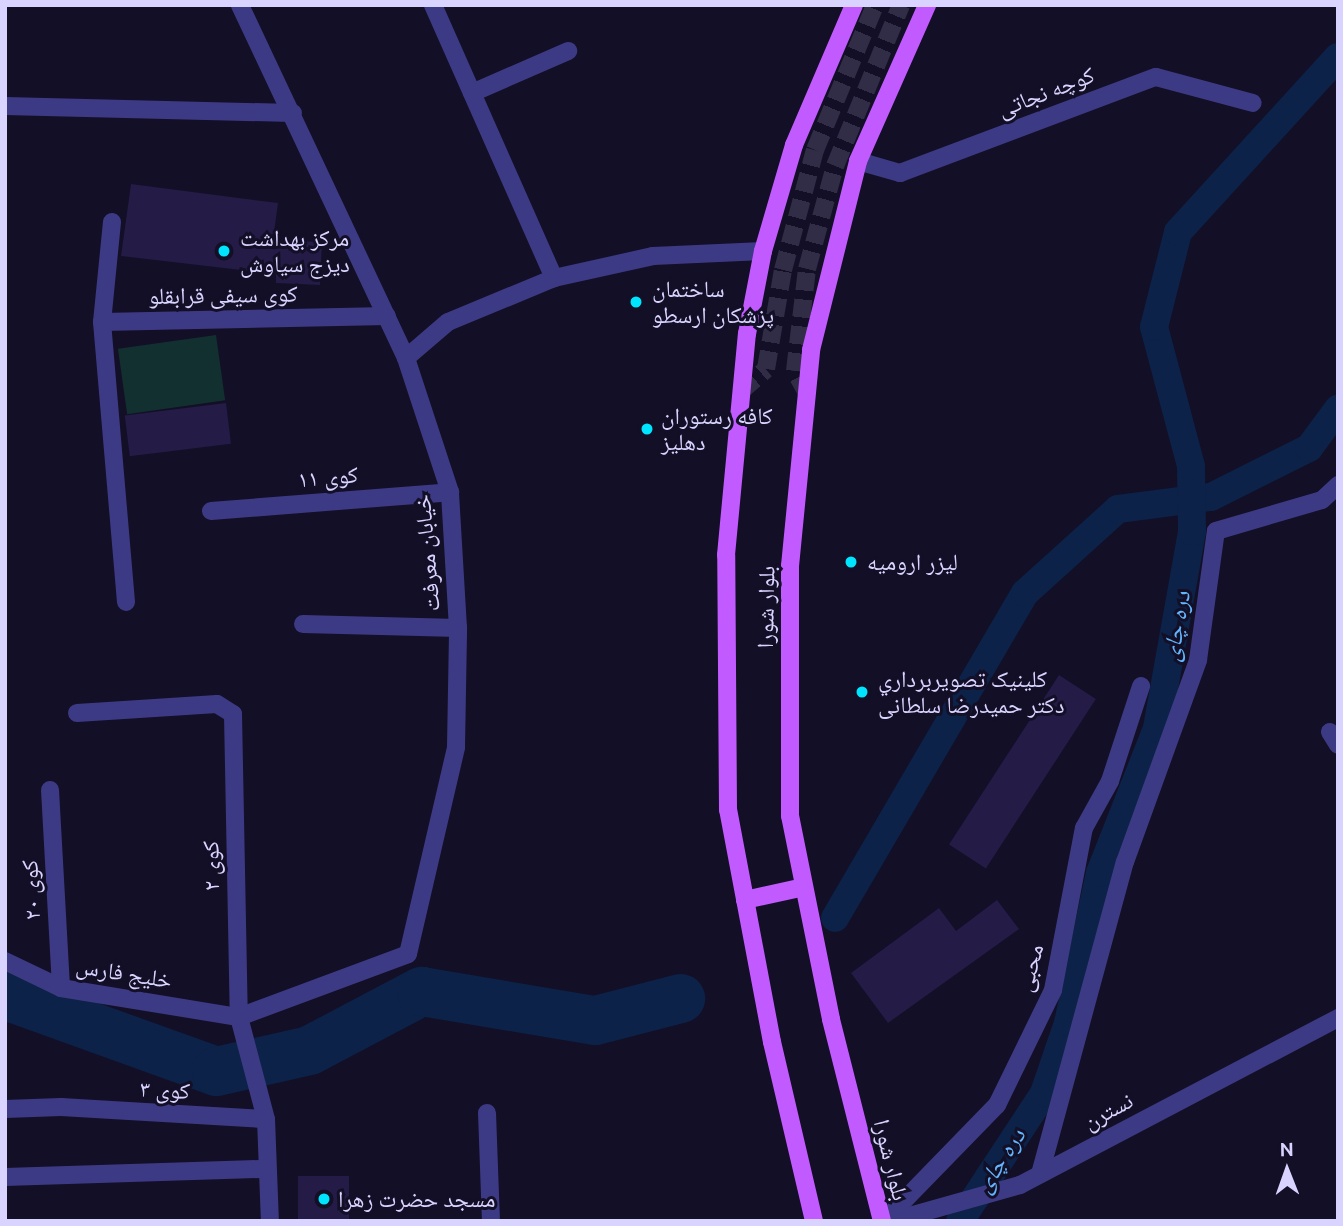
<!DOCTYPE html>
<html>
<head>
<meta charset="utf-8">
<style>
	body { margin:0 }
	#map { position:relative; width:1343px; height:1226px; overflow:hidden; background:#130f26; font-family:Ubuntu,"Noto Naskh Arabic",sans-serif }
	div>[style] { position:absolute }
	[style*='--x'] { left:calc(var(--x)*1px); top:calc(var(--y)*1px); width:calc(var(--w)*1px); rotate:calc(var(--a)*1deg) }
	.green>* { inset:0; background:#12302f; transform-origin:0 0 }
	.canal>* { height:28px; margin:-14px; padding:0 14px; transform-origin:14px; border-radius:14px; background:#0c2248 }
	.river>* { height:49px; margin:-24.5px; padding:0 24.5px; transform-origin:24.5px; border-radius:24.5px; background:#0c2248 }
	.building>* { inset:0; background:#241b47; transform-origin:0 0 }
	.primary-tunnel>* { height:18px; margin-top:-9px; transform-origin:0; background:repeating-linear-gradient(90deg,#312d47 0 18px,transparent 0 27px) }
	.minor>* { height:18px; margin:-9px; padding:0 9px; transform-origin:9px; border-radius:9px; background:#3d3a85 }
	.tertiary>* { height:18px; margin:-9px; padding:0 9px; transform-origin:9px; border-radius:9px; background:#3d3a85 }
	.primary>* { height:18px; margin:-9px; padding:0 9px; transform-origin:9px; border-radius:9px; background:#c25bff }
	.dots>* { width:19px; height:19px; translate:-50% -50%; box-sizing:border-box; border:4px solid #130f26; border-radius:50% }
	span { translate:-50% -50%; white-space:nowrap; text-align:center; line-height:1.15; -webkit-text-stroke:6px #130f26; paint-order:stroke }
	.street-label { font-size:23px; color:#d9d4ff }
	.poi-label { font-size:23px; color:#d9d4ff }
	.left { translate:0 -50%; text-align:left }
	.water-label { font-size:24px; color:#62b6ff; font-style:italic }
	.frame { position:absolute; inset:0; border:7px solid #d9d4ff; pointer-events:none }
	.north { position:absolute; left:1252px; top:1135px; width:70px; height:70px; -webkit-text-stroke:5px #130f26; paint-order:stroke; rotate:359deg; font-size:19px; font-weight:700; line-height:28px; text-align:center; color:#d9d4ff }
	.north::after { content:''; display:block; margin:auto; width:24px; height:32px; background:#d9d4ff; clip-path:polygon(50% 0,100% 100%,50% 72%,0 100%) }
</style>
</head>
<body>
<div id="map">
	<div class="green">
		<i style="left:216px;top:335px;width:66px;height:99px;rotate:82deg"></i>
	</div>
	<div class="canal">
		<i style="--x:835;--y:918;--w:376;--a:-59.7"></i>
		<i style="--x:1025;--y:593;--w:125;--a:-42.1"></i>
		<i style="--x:1118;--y:509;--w:94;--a:-7.4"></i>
		<i style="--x:1211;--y:497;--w:110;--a:-26.6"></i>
		<i style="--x:1309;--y:448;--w:49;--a:-53.4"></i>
		<i style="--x:960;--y:1221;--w:153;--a:-56.7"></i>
		<i style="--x:1044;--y:1093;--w:74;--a:-71.1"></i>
		<i style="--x:1068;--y:1023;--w:153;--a:-78"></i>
		<i style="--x:1100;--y:873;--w:156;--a:-68.5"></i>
		<i style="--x:1157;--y:728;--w:199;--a:-79.9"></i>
		<i style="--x:1192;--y:532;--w:66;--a:-90.9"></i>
		<i style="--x:1191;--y:466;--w:144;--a:-104.9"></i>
		<i style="--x:1154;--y:327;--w:98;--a:-75.8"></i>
		<i style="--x:1178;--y:232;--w:237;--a:-47.6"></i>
	</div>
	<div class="river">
		<i style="--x:5;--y:995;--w:224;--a:19.8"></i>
		<i style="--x:216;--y:1071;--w:95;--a:-12.7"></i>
		<i style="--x:309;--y:1050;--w:127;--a:-27.8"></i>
		<i style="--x:421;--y:991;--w:176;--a:9.5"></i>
		<i style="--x:595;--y:1020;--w:88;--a:-14.5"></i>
	</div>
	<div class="building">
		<i style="clip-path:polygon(131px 184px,278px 203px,273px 240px,322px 242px,320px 285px,276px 283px,276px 274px,121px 256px)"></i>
		<i style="left:226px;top:403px;width:41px;height:102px;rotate:83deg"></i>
		<i style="left:1059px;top:675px;width:44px;height:202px;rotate:33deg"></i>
		<i style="clip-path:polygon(997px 900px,1019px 929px,888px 1023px,851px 973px,939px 908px,956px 931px)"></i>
		<i style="left:298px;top:1176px;width:51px;height:45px"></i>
	</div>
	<div class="primary-tunnel">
		<i style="--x:741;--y:391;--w:33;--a:-41"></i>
		<i style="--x:766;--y:369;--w:100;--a:-80.3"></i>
		<i style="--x:783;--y:270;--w:124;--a:-75.1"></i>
		<i style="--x:815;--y:150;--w:157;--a:-67.5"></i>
		<i style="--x:807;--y:393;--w:25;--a:-119"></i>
		<i style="--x:795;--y:371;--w:103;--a:-83.3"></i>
		<i style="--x:807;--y:269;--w:107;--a:-74.8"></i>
		<i style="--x:835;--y:166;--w:174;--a:-67.7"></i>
	</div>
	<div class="minor">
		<i style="--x:433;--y:5;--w:299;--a:66.1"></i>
		<i style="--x:472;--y:93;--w:105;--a:-23.6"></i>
		<i style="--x:5;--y:106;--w:288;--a:1.4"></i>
		<i style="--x:858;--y:161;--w:44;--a:15.9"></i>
		<i style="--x:900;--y:173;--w:273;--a:-20.6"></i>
		<i style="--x:1156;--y:77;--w:100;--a:15"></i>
		<i style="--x:112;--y:222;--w:100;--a:95.7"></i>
		<i style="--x:102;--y:322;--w:281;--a:85.1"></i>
		<i style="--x:102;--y:322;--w:285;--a:-1.2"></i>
		<i style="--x:406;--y:358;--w:55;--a:-40.6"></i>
		<i style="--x:448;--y:322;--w:115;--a:-22.5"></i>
		<i style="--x:554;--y:278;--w:101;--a:-12.5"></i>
		<i style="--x:653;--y:256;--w:110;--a:-2.6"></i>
		<i style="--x:211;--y:511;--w:240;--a:-4.5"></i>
		<i style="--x:303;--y:624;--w:155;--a:1.5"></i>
		<i style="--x:77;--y:713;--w:140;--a:-3.7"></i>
		<i style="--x:217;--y:704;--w:19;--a:32"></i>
		<i style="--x:233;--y:714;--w:303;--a:88.9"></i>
		<i style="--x:239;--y:1017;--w:106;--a:75.2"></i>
		<i style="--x:266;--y:1119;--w:102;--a:87.8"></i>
		<i style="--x:1330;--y:732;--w:15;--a:58"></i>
		<i style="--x:50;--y:790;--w:198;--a:86.8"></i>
		<i style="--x:5;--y:961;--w:62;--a:25.7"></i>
		<i style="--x:61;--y:988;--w:180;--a:9.3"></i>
		<i style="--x:239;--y:1017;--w:180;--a:-20.4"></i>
		<i style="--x:408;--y:954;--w:212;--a:-76.9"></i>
		<i style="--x:456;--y:747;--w:119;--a:-89"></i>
		<i style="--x:458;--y:628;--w:136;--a:-93.4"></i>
		<i style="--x:450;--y:492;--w:141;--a:-108.2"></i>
		<i style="--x:406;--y:358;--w:390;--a:-115.2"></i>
		<i style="--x:5;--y:1109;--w:56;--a:-2"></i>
		<i style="--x:61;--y:1107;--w:205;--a:3.4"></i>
		<i style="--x:487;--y:1113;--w:108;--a:87.9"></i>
		<i style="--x:1040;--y:1174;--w:323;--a:-74.8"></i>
		<i style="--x:1125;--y:862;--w:215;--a:-70.1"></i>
		<i style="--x:1198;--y:660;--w:130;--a:-82.1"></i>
		<i style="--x:1216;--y:531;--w:110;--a:-16.3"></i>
		<i style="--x:1322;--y:500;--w:22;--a:-43"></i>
		<i style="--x:5;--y:1177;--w:261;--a:-1.8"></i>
		<i style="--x:884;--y:1221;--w:162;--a:-45.8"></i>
		<i style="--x:997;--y:1105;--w:128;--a:-64"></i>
		<i style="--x:1053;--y:990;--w:165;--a:-79.2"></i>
		<i style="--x:1084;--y:828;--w:54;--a:-61"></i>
		<i style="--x:1110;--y:781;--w:100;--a:-71.9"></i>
	</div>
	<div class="tertiary">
		<i style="--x:892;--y:1221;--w:133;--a:-15.7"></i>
		<i style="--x:1020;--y:1185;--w:359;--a:-27.7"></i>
	</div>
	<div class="primary">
		<i style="--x:745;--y:900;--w:60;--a:-12.4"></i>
		<i style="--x:814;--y:1221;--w:184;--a:-103.2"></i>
		<i style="--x:772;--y:1042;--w:236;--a:-100.7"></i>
		<i style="--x:728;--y:810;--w:255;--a:-90.4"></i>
		<i style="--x:726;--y:555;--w:222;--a:-84.6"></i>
		<i style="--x:747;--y:334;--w:85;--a:-79.1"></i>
		<i style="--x:763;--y:251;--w:110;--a:-73.7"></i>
		<i style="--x:794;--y:145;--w:152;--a:-66.8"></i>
		<i style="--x:882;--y:1221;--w:208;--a:-104.2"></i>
		<i style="--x:831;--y:1019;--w:207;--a:-101.4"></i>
		<i style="--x:790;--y:816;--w:250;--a:-90"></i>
		<i style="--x:790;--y:566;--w:217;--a:-84.4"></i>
		<i style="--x:811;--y:350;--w:195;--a:-76"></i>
		<i style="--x:858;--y:161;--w:171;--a:-66.1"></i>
	</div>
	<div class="dots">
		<i style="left:224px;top:251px;background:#00e5ff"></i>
		<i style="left:636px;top:302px;background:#00e5ff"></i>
		<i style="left:647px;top:429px;background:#00e5ff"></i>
		<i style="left:851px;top:562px;background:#00e5ff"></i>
		<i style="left:862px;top:692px;background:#00e5ff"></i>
		<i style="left:324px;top:1199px;background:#00e5ff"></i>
	</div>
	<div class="street-label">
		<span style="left:1046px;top:92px;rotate:-21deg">کوچه نجاتی</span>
		<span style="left:223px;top:295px;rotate:-1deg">کوی سیفی قرابقلو</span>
		<span style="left:328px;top:477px;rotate:-5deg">کوی ۱۱</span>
		<span style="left:427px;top:553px;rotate:-95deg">خیابان معرفت</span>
		<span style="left:766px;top:607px;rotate:-89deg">بلوار شورا</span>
		<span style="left:211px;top:866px;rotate:-91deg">کوی ۲</span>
		<span style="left:31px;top:890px;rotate:-93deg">کوی ۲۰</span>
		<span style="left:1030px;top:968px;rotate:-75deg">محبی</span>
		<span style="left:124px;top:973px;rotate:9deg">خلیج فارس</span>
		<span style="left:165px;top:1090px;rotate:3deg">کوی ۳</span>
		<span style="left:1108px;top:1111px;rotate:-28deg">نسترن</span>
		<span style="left:891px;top:1160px;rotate:76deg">بلوار شورا</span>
	</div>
	<div class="poi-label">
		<span class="left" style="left:240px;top:251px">مرکز بهداشت<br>دیزج سیاوش</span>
		<span class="left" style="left:652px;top:302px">ساختمان<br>پزشکان ارسطو</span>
		<span class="left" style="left:661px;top:429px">کافه رستوران<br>دهلیز</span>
		<span class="left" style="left:867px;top:562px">لیزر ارومیه</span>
		<span class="left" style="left:878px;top:692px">کلینیک تصويربرداري<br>دکتر حمیدرضا سلطانی</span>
		<span class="left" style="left:338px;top:1199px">مسجد حضرت زهرا</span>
	</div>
	<div class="water-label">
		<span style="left:1176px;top:626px;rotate:-80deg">دره چای</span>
		<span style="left:1000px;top:1160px;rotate:-57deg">دره چای</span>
	</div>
	<div class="frame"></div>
	<div class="north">N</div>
</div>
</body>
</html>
